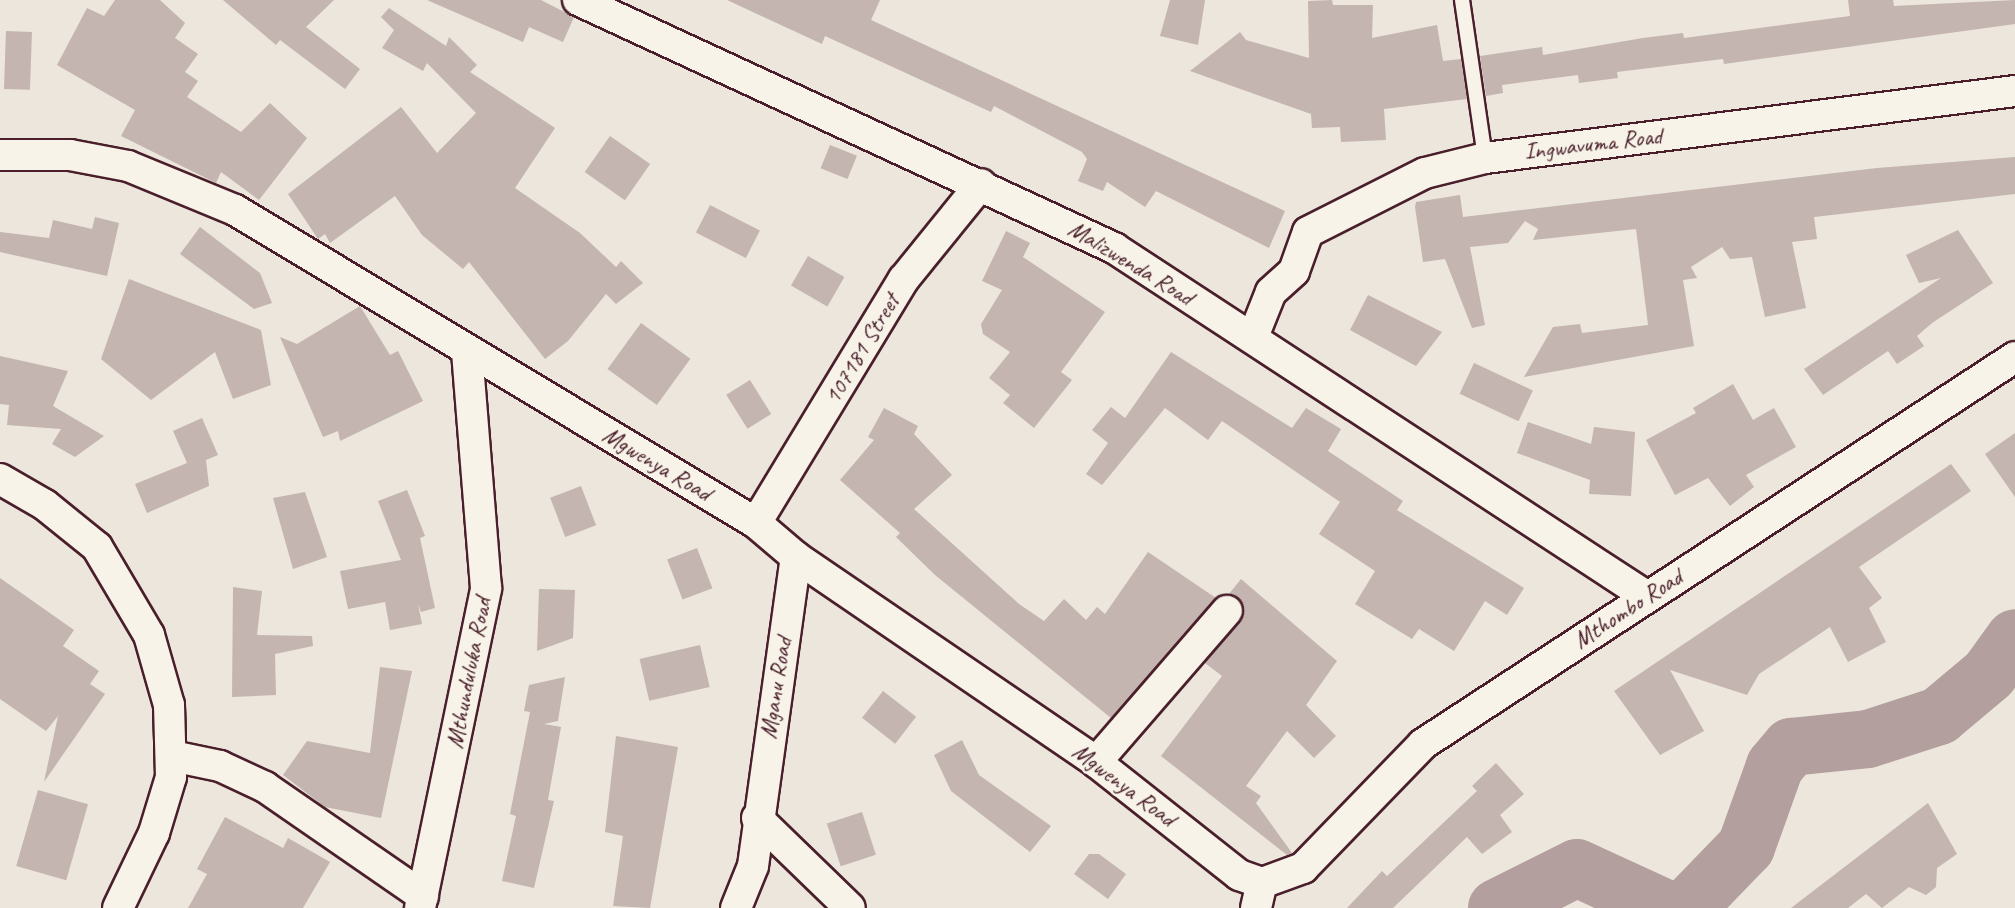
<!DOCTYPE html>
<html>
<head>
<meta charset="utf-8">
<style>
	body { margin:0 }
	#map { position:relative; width:2015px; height:908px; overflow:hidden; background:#ece6dd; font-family:Caveat,sans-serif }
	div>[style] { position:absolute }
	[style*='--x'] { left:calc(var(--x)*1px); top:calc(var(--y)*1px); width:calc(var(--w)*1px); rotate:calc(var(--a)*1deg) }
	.river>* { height:58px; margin:-29px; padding:0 29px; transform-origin:29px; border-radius:29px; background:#b39f9d }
	.building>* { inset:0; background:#c4b5b0; transform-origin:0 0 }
	.roads { filter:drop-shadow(2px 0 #4a1f2b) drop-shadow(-2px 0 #4a1f2b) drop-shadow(0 2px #4a1f2b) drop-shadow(0 -2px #4a1f2b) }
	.service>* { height:14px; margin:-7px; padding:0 7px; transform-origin:7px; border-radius:7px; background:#f7f3e8 }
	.minor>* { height:30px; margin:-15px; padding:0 15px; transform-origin:15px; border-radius:15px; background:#f7f3e8 }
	span { translate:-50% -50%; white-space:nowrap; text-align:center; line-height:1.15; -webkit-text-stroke:5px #f7f3e8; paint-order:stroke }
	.street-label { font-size:24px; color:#4a1f2b }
</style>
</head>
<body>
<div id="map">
	<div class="river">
		<i style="--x:1497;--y:908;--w:89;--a:-26.6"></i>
		<i style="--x:1577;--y:868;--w:96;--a:24.7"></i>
		<i style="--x:1687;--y:908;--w:85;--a:-46"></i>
		<i style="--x:1746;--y:847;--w:86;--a:-70.3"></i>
		<i style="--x:1775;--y:766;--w:25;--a:-50"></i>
		<i style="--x:1791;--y:747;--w:77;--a:-5.9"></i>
		<i style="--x:1868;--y:739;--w:75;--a:-17.9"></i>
		<i style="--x:1939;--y:716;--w:65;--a:-40"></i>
		<i style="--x:1989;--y:674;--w:44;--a:-54.2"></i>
	</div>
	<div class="building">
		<i style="clip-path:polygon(115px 0,160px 0,185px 23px,175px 38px,198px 54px,185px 72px,198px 81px,187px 97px,241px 132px,270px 103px,307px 138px,259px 200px,221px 172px,216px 183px,121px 136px,135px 110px,57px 65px,87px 8px,104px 16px)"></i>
		<i style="clip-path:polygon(223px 0,334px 0,306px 27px,360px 69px,345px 89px,280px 40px,276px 45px)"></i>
		<i style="clip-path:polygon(427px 0,541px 0,574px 17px,563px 42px,529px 27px,523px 42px)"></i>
		<i style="clip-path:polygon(727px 0,880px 0,871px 20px,1285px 211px,1269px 248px,1156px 191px,1145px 207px,1107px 182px,1103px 191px,1078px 181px,1087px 159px,1082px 152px,994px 106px,991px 112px,825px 36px,822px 44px)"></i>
		<i style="clip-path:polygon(1170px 0,1205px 0,1198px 45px,1160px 36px)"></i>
		<i style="clip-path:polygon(1332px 0,1333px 5px,1373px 5px,1372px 38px,1437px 25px,1443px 61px,1461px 59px,1467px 99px,1384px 109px,1386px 140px,1341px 142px,1340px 127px,1312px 128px,1311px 114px,1190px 71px,1240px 32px,1246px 40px,1309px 58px,1308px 1px)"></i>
		<i style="clip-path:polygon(1848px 0,1893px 0,1894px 6px,2015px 0,2015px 24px,1724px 64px,1723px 59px,1617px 72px,1618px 78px,1579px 83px,1578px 75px,1502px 85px,1503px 93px,1486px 96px,1480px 56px,1542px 47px,1543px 55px,1643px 38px,1683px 33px,1684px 38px,1850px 16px)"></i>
		<i style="clip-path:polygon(389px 8px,446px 46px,449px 37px,477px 65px,470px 72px,555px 128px,515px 188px,580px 233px,616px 267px,621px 261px,643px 283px,616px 304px,606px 294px,568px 341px,545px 359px,469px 262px,463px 269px,422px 235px,395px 196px,330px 243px,325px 234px,318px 239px,288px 194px,401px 107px,437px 153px,476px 113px,427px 63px,423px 71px,382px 48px,394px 30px,381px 17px)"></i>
		<i style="left:6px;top:31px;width:26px;height:58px;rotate:2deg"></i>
		<i style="left:610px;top:136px;width:49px;height:44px;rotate:35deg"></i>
		<i style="left:830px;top:145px;width:29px;height:25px;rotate:22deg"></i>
		<i style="clip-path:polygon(2015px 157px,2015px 194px,1814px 217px,1817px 239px,1792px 242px,1806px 308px,1765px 317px,1752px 257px,1730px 259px,1722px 247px,1691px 267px,1697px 278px,1683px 280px,1694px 346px,1524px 377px,1553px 327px,1580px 324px,1582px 333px,1648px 325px,1636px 229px,1533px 240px,1538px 229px,1525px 221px,1508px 243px,1470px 247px,1485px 325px,1472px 328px,1445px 259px,1423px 262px,1415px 207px,1416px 202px,1460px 195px,1463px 217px,1877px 168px)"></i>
		<i style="left:710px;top:205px;width:56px;height:31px;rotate:27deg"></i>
		<i style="clip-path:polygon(95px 217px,119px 223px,107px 276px,0 252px,0 232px,49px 238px,53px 220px,92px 229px)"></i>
		<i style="clip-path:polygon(200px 227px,260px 273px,272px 303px,254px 309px,180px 254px)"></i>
		<i style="clip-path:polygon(1958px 230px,1993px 283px,1932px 323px,1917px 336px,1924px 346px,1897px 364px,1888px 351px,1823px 395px,1804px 369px,1941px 278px,1919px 283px,1906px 255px)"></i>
		<i style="clip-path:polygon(1006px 231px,1030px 243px,1023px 257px,1105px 312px,1061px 372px,1072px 380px,1034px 428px,1003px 403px,1010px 395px,989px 378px,1010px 352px,983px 334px,981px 324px,1002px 290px,982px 281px)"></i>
		<i style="left:808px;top:256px;width:42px;height:34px;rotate:30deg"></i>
		<i style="clip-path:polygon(129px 279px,261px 330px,271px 385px,233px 399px,215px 352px,151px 400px,101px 359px)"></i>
		<i style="clip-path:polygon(1368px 295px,1442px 332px,1416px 366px,1350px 330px)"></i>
		<i style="clip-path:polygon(360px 306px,390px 355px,398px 351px,423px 401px,340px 441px,338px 431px,323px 437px,280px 337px,297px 344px)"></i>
		<i style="left:641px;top:323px;width:61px;height:57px;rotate:36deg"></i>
		<i style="clip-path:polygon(1171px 352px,1292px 428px,1306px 408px,1341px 429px,1328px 451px,1403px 501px,1397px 510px,1524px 588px,1507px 615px,1485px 601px,1454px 651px,1419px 629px,1412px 639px,1355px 604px,1375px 571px,1319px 534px,1340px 502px,1222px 421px,1208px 440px,1165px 408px,1102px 485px,1086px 474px,1108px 443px,1092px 430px,1111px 407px,1125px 418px)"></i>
		<i style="clip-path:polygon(0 356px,68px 371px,53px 406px,104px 436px,75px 457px,52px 444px,61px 429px,7px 425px,9px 405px,0 404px)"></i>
		<i style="left:1474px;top:363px;width:65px;height:34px;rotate:25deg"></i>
		<i style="left:750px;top:380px;width:40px;height:28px;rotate:58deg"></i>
		<i style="clip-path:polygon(1733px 384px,1753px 420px,1774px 408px,1796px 447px,1746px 475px,1754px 487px,1730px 506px,1708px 478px,1675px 495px,1646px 440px,1696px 413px,1693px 408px)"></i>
		<i style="clip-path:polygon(884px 408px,918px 426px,914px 434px,952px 475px,914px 509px,1019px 604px,1044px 621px,1064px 599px,1086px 620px,1097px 607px,1105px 614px,1148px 552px,1216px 598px,1111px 718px,935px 575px,896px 537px,900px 533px,840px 480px,874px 440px,868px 437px)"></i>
		<i style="clip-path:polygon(202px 418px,218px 455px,206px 460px,209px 486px,147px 513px,135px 484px,187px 463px,173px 431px)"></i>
		<i style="clip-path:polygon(1528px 422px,1591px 444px,1594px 427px,1635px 432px,1631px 496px,1589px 494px,1590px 480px,1517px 453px)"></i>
		<i style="clip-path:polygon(2015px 433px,2015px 497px,1985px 454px)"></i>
		<i style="clip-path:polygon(1951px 464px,1971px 491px,1859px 567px,1882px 598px,1869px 608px,1886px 642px,1848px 662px,1830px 627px,1759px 674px,1747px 695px,1670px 670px,1704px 731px,1660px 755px,1614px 691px)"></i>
		<i style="left:581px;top:486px;width:42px;height:33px;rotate:69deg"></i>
		<i style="clip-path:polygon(407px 490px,425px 536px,420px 538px,435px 608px,421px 612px,418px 604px,422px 624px,390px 630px,385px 602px,348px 609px,340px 571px,401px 560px,378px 501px)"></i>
		<i style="clip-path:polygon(305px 492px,327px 557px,293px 569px,273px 498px)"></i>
		<i style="left:697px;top:548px;width:43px;height:32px;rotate:69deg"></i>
		<i style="clip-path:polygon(0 578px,74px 630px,63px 646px,99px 671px,90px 684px,105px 694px,44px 782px,58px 716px,46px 731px,0 699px)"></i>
		<i style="clip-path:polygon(1241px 579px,1337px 661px,1306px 705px,1336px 736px,1314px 758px,1287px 731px,1246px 786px,1261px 796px,1256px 803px,1292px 853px,1287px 855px,1161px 756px,1222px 676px,1205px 663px,1244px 615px,1239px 598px,1229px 594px)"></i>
		<i style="clip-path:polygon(233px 587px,262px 591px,257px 635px,312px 636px,313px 646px,275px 654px,276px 695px,232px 697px)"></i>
		<i style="clip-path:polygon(539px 589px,575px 590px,573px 638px,537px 651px)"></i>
		<i style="left:700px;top:645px;width:43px;height:62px;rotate:77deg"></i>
		<i style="clip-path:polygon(380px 667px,412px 671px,381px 818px,325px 807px,283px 775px,307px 741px,370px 753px)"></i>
		<i style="clip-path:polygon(565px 677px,558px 721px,544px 724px,561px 727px,548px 800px,554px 801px,534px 888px,502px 881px,516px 816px,510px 814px,530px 712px,524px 711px,529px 685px)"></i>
		<i style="left:883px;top:691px;width:42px;height:34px;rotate:38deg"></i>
		<i style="clip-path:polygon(616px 736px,678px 747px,650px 908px,613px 906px,623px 836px,605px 832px)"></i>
		<i style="clip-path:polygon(962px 740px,979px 775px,1051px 826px,1030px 852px,951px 791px,934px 755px)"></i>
		<i style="clip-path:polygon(1496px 763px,1524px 794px,1500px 815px,1512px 832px,1482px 854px,1467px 837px,1393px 908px,1347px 908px,1382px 871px,1387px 876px,1477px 791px,1472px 786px)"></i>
		<i style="left:38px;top:790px;width:52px;height:79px;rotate:16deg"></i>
		<i style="clip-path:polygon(1928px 803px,1957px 854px,1937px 868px,1936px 887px,1926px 895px,1909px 887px,1882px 908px,1866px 894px,1848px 908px,1791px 908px)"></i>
		<i style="left:862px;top:812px;width:45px;height:37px;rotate:72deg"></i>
		<i style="clip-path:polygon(225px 817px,283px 848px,288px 838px,330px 862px,303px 908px,188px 908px,207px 874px,197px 869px)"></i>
		<i style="clip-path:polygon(1089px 854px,1099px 854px,1126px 874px,1108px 899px,1074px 874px)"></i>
	</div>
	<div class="roads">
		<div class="service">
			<i style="--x:1462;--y:0;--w:160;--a:81.7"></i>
		</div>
		<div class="minor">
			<i style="--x:578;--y:0;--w:591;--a:24.83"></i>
			<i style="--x:1114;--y:248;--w:636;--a:33.19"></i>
			<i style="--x:0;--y:155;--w:70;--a:0"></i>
			<i style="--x:70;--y:155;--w:59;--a:10.7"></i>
			<i style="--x:128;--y:166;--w:116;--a:22.4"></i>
			<i style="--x:235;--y:210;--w:608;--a:31"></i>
			<i style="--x:756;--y:523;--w:52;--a:40.4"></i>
			<i style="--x:796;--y:557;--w:363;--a:34.3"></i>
			<i style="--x:1096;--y:762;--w:182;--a:38.3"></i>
			<i style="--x:1239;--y:875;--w:24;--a:19"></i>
			<i style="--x:1262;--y:883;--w:44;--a:-20.1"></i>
			<i style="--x:1303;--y:868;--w:173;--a:-45.9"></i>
			<i style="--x:1423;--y:744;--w:707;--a:-33.17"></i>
			<i style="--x:1253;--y:337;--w:48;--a:-68.2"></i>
			<i style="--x:1271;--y:292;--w:31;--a:-42"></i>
			<i style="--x:1294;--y:271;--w:41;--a:-70.3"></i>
			<i style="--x:1308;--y:232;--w:131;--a:-26.8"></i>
			<i style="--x:1425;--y:173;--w:62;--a:-14"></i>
			<i style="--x:1485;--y:158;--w:534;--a:-7.2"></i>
			<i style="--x:0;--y:479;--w:52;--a:30"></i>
			<i style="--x:45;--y:505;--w:67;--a:38.9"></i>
			<i style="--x:97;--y:547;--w:102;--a:59.4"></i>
			<i style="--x:149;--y:635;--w:73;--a:74.1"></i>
			<i style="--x:169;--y:705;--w:72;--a:88.4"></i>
			<i style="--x:171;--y:777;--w:59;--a:106.9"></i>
			<i style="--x:154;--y:833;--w:83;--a:115.6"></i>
			<i style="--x:756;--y:523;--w:285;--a:-58.8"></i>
			<i style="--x:904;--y:279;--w:122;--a:-51"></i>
			<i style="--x:172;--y:756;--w:49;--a:11.8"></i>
			<i style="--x:220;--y:766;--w:50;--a:25"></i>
			<i style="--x:265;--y:787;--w:192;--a:34.6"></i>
			<i style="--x:1096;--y:762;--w:200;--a:-49.1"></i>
			<i style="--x:757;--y:818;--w:129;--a:44.1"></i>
			<i style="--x:420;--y:908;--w:327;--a:-78.3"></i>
			<i style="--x:486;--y:588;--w:237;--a:-94.6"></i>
			<i style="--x:736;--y:908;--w:45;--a:-68"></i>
			<i style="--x:753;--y:866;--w:312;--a:-82.1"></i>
			<i style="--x:1256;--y:908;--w:26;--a:-77"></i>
		</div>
	</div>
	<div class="street-label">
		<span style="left:1593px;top:144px;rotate:-7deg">Ingwavuma Road</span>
		<span style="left:1131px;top:263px;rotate:31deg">Malizwenda Road</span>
		<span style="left:862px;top:349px;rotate:-59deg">107181 Street</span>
		<span style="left:657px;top:464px;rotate:31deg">Mgwenya Road</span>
		<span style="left:1628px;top:609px;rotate:-33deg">Mthombo Road</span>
		<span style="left:469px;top:673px;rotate:-79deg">Mthunduluka Road</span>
		<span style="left:776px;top:688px;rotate:-81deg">Mganu Road</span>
		<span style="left:1124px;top:785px;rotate:37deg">Mgwenya Road</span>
	</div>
</div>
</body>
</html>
